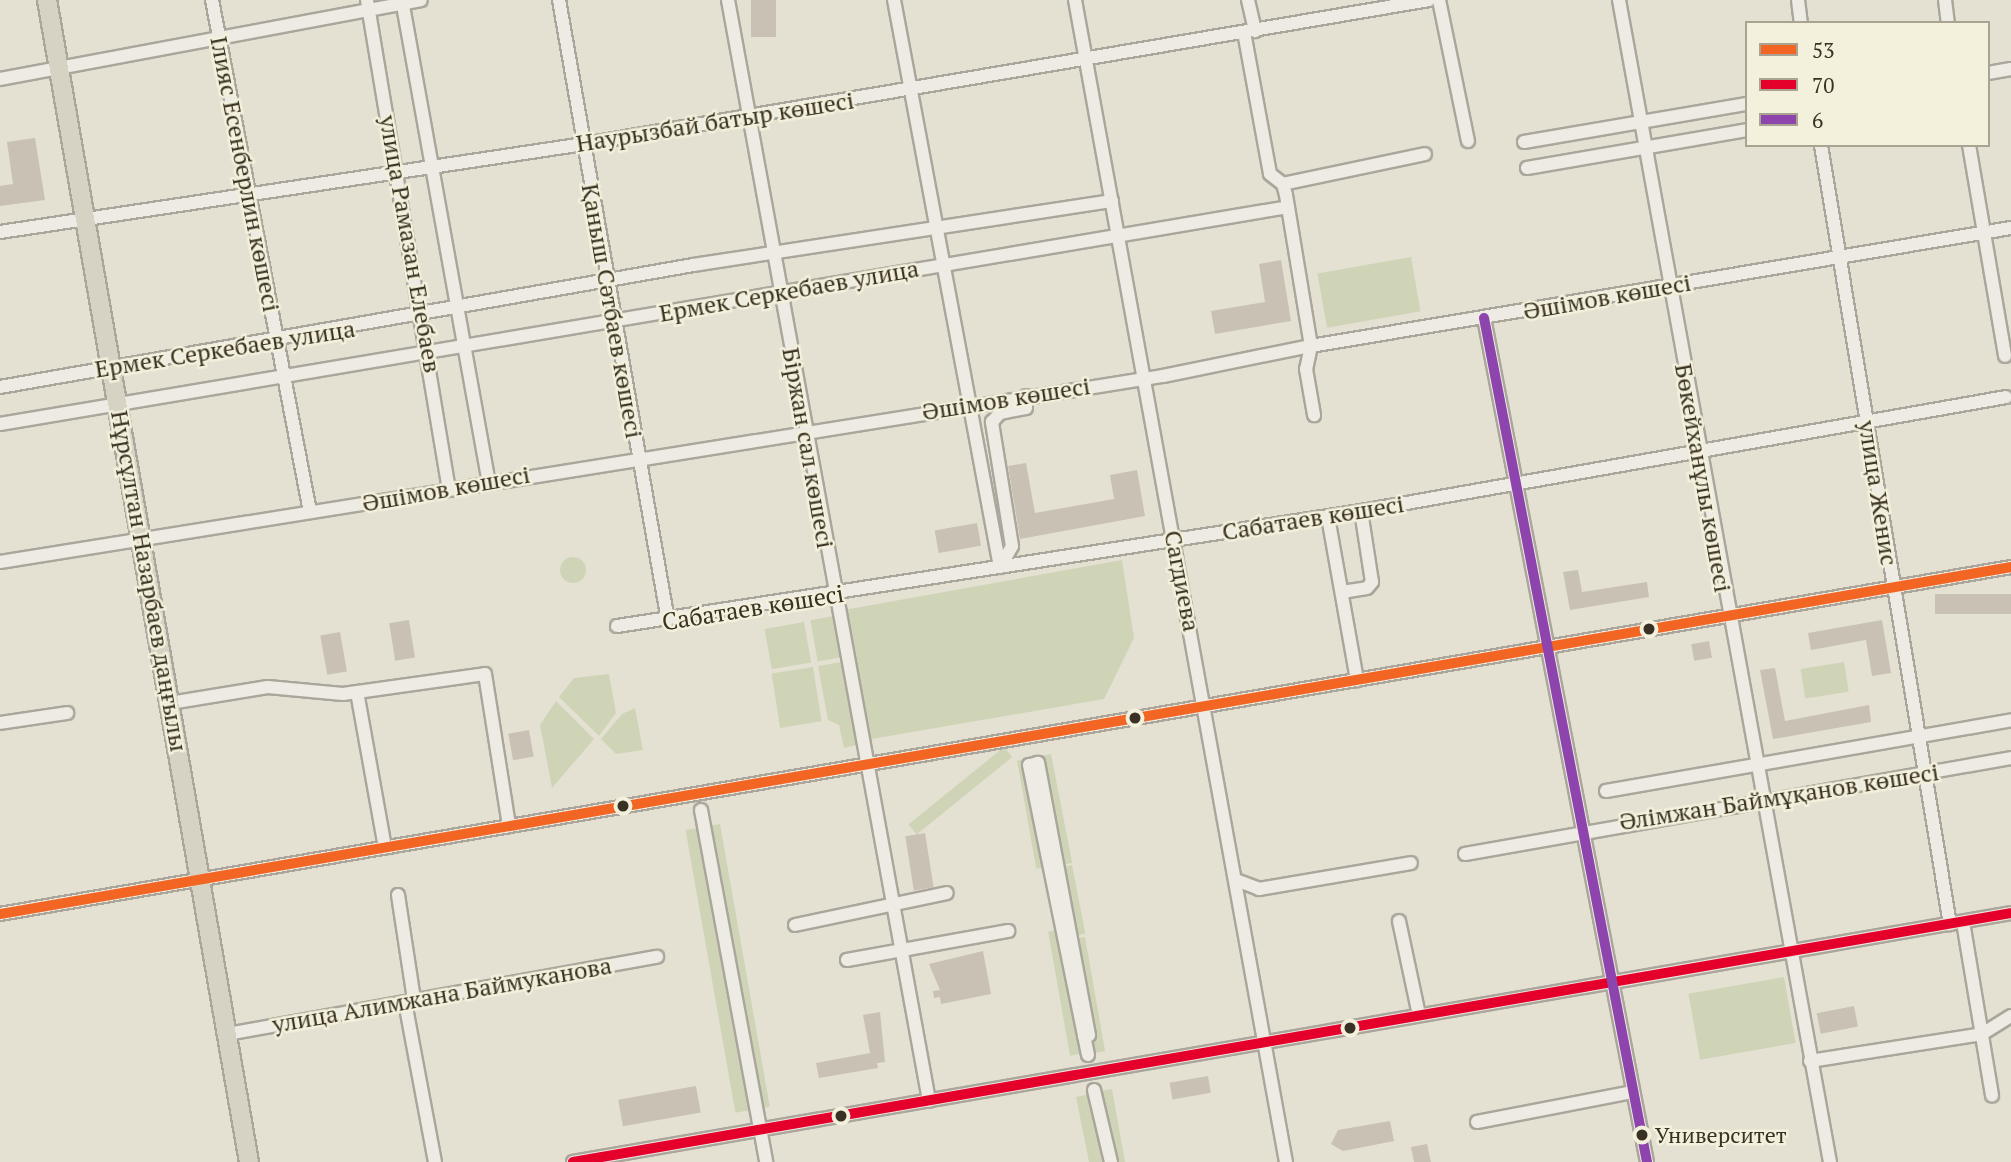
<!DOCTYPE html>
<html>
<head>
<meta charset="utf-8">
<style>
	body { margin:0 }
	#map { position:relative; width:2011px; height:1162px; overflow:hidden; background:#e4e1d3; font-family:"PT Serif",serif }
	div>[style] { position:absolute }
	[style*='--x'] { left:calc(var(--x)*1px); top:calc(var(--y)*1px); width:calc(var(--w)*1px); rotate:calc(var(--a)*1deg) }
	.green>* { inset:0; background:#cfd4b7; transform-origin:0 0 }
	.round { border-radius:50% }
	.building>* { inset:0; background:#c8c1b4; transform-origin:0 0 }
	.roads { filter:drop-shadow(2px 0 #aaa69b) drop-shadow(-2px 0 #aaa69b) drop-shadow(0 2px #aaa69b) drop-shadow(0 -2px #aaa69b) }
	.minor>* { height:12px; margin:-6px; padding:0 6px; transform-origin:6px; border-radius:6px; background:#edebe3 }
	.highway>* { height:18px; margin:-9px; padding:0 9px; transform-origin:9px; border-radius:9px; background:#d7d3c4 }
	.bus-1>* { height:10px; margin:-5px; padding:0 5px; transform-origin:5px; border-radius:5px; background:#f26522 }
	.bus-2>* { height:10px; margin:-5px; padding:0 5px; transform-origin:5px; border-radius:5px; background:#e4002b }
	.bus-3>* { height:10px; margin:-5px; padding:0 5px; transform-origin:5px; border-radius:5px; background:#8e44ad }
	.dots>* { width:19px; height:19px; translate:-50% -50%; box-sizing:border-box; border:4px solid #f3f0db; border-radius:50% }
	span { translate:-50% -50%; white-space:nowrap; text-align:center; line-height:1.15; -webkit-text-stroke:5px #f3f0db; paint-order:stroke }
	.bus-label { font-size:22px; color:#393123 }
	.left { translate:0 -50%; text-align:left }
	.street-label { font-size:24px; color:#393123 }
	.legend { position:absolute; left:1745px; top:21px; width:245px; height:126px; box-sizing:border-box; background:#f3f0db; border:2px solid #a9a491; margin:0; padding:9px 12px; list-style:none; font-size:21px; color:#393123 }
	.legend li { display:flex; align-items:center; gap:14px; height:35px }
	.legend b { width:35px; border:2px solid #a9a491 }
</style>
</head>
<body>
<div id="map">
	<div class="green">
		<i style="left:1411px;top:257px;width:55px;height:95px;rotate:80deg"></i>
		<i class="round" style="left:560px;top:557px;width:26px;height:26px"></i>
		<i style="clip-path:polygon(1122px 560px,1134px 638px,1104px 699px,866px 740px,844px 610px)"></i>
		<i style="left:834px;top:616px;width:42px;height:24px;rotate:80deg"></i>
		<i style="left:804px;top:622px;width:41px;height:40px;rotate:80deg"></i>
		<i style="clip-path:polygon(842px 662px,857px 745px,844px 748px,839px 725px,828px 720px,818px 666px)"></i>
		<i style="left:1844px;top:662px;width:30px;height:44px;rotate:81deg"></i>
		<i style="left:813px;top:667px;width:55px;height:42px;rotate:81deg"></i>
		<i style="clip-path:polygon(609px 674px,616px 713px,599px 736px,559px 697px,574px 678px)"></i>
		<i style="clip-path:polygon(556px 701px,594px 739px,552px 788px,540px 725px)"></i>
		<i style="clip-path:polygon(635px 708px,643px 750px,616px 754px,601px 739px,622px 714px)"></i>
		<i style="left:1004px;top:747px;width:13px;height:123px;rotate:51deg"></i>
		<i style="left:1051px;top:754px;width:111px;height:11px;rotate:79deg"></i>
		<i style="left:1025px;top:759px;width:110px;height:8px;rotate:80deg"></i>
		<i style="left:720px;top:824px;width:287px;height:35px;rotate:80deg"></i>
		<i style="left:1072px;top:865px;width:70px;height:10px;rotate:79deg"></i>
		<i style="left:1057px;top:930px;width:126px;height:9px;rotate:80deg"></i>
		<i style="left:1085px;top:937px;width:116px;height:10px;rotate:80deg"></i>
		<i style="left:1784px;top:977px;width:67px;height:97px;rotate:80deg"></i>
		<i style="clip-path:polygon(1112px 1089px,1125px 1162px,1115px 1162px,1101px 1091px)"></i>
		<i style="clip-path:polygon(1090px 1094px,1102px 1162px,1089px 1162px,1076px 1097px)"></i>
	</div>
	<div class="building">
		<i style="left:751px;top:0;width:25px;height:37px"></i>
		<i style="clip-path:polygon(35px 138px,45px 200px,0 206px,0 186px,13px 184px,7px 142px)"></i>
		<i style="clip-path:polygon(1281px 260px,1291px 321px,1215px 334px,1211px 311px,1265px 302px,1259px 264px)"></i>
		<i style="clip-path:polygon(1026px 463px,1035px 513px,1114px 499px,1110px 475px,1137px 470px,1145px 516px,1020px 539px,1008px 466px)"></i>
		<i style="left:977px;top:523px;width:23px;height:43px;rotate:80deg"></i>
		<i style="clip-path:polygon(1578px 570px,1582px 592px,1647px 582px,1649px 597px,1570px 610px,1563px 572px)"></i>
		<i style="left:2011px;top:594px;width:20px;height:76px;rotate:90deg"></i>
		<i style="left:409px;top:620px;width:38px;height:20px;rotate:81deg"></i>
		<i style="clip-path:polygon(1882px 620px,1891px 673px,1872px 676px,1866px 640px,1811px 650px,1808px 633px)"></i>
		<i style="left:340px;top:632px;width:40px;height:20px;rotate:80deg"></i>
		<i style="left:1709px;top:641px;width:17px;height:18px;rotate:80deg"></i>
		<i style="clip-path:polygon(1775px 668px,1785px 721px,1869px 705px,1871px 722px,1773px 739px,1760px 670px)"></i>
		<i style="left:529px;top:730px;width:27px;height:21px;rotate:80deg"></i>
		<i style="left:925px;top:833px;width:55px;height:20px;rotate:81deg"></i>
		<i style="clip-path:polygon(983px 951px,991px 994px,941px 1004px,940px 997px,934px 998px,933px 991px,940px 990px,929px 964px)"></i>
		<i style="left:1854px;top:1006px;width:21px;height:38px;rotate:79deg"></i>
		<i style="clip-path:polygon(880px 1012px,885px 1062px,877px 1063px,878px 1068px,819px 1078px,816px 1063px,870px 1053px,863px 1015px)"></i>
		<i style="left:1208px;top:1076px;width:17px;height:39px;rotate:80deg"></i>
		<i style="left:696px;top:1086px;width:27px;height:79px;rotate:80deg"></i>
		<i style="clip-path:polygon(1390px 1121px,1394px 1141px,1343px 1151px,1331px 1144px,1338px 1130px)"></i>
		<i style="clip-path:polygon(1427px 1144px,1431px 1162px,1414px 1162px,1411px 1147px)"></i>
	</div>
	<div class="roads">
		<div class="minor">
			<i style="--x:212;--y:0;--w:521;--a:79.16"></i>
			<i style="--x:367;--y:0;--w:495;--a:80.5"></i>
			<i style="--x:402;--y:0;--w:490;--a:79.8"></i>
			<i style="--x:559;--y:0;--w:630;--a:80.04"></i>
			<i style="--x:728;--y:0;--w:1119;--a:79.65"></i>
			<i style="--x:894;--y:0;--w:577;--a:79.41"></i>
			<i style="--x:1075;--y:0;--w:1181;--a:79.71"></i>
			<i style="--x:1248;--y:0;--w:32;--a:77"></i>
			<i style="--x:1439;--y:0;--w:144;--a:78.4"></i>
			<i style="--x:1619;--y:0;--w:1181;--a:79.71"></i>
			<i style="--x:1798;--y:0;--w:23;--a:83"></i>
			<i style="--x:1945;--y:0;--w:23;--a:83"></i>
			<i style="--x:1244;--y:32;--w:144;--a:79.6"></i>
			<i style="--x:1270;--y:174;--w:16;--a:38"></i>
			<i style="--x:1283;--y:184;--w:11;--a:75"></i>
			<i style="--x:1286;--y:195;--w:153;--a:80.6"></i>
			<i style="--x:1311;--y:346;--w:24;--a:102"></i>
			<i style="--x:1306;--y:369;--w:47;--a:80.1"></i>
			<i style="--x:1988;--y:73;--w:23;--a:-10"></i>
			<i style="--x:0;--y:79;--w:428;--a:-10.6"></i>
			<i style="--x:1524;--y:142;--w:226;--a:-9.7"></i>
			<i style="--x:1821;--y:145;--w:790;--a:80.6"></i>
			<i style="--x:1969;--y:145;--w:214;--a:80.3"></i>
			<i style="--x:1527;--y:168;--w:223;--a:-9.8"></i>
			<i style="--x:1283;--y:184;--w:145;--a:-11.9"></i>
			<i style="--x:0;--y:232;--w:591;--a:-8.57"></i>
			<i style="--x:584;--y:144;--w:857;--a:-9.67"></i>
			<i style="--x:1484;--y:318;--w:860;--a:79.07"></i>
			<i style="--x:0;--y:387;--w:704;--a:-9.98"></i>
			<i style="--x:693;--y:265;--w:424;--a:-8.7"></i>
			<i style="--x:0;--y:424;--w:1306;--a:-9.56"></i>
			<i style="--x:1328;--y:517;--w:166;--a:79.9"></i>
			<i style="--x:0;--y:562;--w:1178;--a:-9.09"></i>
			<i style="--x:1163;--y:376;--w:151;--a:-11.5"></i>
			<i style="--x:1311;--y:346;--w:710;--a:-9.57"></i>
			<i style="--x:1000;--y:567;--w:24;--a:-60"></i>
			<i style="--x:1012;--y:546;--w:126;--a:-99.2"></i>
			<i style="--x:992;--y:422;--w:12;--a:-48"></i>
			<i style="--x:1000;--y:413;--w:26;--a:-11"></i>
			<i style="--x:1026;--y:408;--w:12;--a:-90"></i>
			<i style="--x:1342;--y:592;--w:25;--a:-9"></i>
			<i style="--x:1367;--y:588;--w:8;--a:-50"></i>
			<i style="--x:1372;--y:582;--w:72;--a:-98.8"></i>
			<i style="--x:617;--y:626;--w:753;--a:-8.79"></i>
			<i style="--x:1361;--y:511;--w:655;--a:-10.02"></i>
			<i style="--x:357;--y:692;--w:158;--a:79.8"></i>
			<i style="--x:170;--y:703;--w:99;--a:-9.3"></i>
			<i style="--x:268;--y:687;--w:75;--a:5.3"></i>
			<i style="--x:343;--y:694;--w:143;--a:-8"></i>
			<i style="--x:485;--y:674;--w:154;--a:81"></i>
			<i style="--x:0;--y:723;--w:68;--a:-8.5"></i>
			<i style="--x:1606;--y:791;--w:411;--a:-9.9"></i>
			<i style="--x:701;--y:810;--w:358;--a:79.5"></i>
			<i style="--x:1465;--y:854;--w:554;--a:-9.97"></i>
			<i style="--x:1236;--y:880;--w:25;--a:21"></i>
			<i style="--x:1259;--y:889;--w:154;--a:-9.7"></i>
			<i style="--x:398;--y:895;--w:106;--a:81.3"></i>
			<i style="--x:0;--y:914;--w:2041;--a:-9.79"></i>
			<i style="--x:1399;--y:921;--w:96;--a:78"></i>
			<i style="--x:1963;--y:922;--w:176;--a:80.5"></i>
			<i style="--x:795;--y:925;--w:155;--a:-11.9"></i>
			<i style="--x:847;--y:960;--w:164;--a:-10.2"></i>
			<i style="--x:405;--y:1002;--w:163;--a:79.4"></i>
			<i style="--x:227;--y:1034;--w:437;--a:-10.2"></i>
			<i style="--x:1084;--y:1036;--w:5;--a:-11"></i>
			<i style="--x:1089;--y:1035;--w:277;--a:-100.6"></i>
			<i style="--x:1038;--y:763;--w:9;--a:167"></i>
			<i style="--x:1029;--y:765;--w:296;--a:78.5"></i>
			<i style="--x:1810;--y:1061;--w:174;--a:-8.9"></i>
			<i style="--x:1982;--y:1034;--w:34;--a:-32"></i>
			<i style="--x:1094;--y:1090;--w:74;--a:76.7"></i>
			<i style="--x:1477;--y:1122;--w:159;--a:-10.9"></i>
			<i style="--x:573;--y:1162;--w:1459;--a:-9.82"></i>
		</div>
		<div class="highway">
			<i style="--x:47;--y:0;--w:1179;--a:80.14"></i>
		</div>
	</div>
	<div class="bus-1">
		<i style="--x:0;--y:914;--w:2041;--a:-9.79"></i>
	</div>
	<div class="bus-2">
		<i style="--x:573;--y:1162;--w:1459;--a:-9.82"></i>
	</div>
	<div class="bus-3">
		<i style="--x:1484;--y:318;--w:860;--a:79.07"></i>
	</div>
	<div class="dots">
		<i style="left:1649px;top:629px;background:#393123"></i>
		<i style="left:1135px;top:718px;background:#393123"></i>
		<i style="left:623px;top:806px;background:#393123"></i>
		<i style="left:1350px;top:1028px;background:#393123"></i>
		<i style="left:841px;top:1116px;background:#393123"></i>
		<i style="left:1642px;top:1135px;background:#393123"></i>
	</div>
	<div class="bus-label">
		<span class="left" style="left:1655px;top:1135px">Университет</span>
	</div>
	<div class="street-label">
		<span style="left:715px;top:122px;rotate:-9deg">Наурызбай батыр көшесі</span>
		<span style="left:245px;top:174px;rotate:79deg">Ілияс Есенберлин көшесі</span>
		<span style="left:410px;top:244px;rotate:80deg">улица Рамазан Елебаев</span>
		<span style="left:789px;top:291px;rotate:-10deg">Ермек Серкебаев улица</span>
		<span style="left:1607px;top:297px;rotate:-10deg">Әшімов көшесі</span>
		<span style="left:612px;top:311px;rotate:80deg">Қаныш Сәтбаев көшесі</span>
		<span style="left:225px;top:349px;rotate:-9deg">Ермек Серкебаев улица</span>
		<span style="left:1006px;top:399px;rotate:-9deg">Әшімов көшесі</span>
		<span style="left:808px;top:448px;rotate:80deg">Біржан сал көшесі</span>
		<span style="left:1703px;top:478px;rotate:80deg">Бөкейханұлы көшесі</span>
		<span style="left:446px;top:489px;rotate:-10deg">Әшімов көшесі</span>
		<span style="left:1878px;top:493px;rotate:81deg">улица Женис</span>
		<span style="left:1313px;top:518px;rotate:-9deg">Сабатаев көшесі</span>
		<span style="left:149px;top:581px;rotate:80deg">Нұрсұлтан Назарбаев даңғылы</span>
		<span style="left:1182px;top:581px;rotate:79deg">Сагдиева</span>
		<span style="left:753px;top:608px;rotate:-9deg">Сабатаев көшесі</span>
		<span style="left:1779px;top:797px;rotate:-9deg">Әлімжан Баймұқанов көшесі</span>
		<span style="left:442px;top:995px;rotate:-10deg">улица Алимжана Баймуканова</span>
	</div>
	<ul class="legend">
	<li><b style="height:9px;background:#f26522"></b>53</li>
	<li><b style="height:9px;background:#e4002b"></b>70</li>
	<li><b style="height:9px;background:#8e44ad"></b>6</li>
	</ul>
</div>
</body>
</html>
